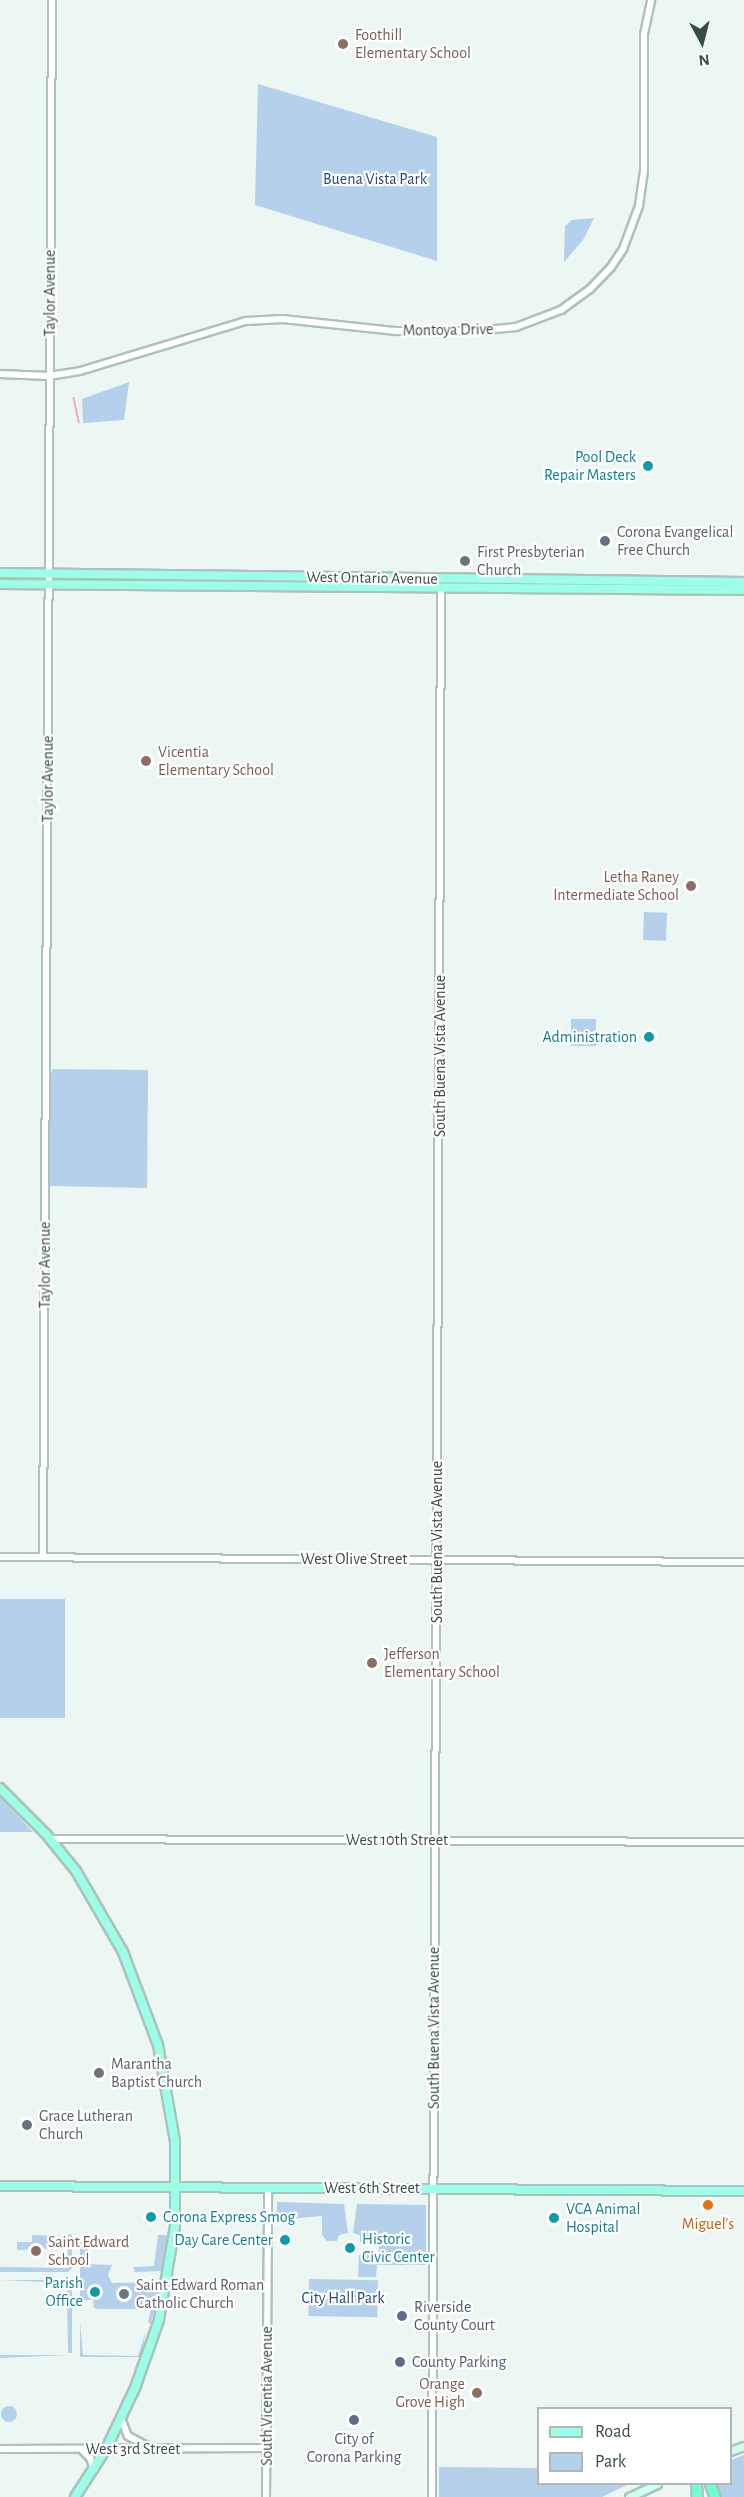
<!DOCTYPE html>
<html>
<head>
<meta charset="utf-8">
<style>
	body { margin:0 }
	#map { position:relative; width:744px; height:2497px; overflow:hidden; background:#ecf6f3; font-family:"Alegreya Sans",sans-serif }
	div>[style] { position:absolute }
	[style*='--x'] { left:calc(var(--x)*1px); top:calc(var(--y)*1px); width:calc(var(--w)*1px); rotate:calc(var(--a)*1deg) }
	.green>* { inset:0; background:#b4d0eb; transform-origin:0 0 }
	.round { border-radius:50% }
	.stream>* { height:1.5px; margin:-0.75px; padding:0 0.75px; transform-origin:0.75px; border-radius:0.75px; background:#f3a8d1 }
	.roads { filter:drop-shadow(2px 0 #aec2bc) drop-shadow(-2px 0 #aec2bc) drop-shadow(0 2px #aec2bc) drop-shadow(0 -2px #aec2bc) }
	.tertiary>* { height:6px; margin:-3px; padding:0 3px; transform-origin:3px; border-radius:3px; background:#fff }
	.secondary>* { height:7px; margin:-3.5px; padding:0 3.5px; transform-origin:3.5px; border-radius:3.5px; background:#cdfff5 }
	.primary>* { height:8px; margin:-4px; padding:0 4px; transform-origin:4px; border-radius:4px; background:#9cffe7 }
	.motorway>* { height:9px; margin:-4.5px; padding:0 4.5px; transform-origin:4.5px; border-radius:4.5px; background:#6effd5 }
	.dots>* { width:16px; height:16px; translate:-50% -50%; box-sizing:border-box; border:3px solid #fff; border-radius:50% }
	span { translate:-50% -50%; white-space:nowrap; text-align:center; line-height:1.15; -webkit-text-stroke:4.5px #fff; paint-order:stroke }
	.education-label { font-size:16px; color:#785e54 }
	.left { translate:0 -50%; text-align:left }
	.right { translate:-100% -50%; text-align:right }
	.park-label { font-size:16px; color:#294680 }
	.street-label { font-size:16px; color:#394b45 }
	.culture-label { font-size:16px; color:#0d838f }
	.worship-label { font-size:16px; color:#5b616d }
	.food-label { font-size:16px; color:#c56008 }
	.service-label { font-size:16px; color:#4e5e75 }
	.legend { position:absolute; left:537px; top:2407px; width:195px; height:78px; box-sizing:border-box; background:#fff; border:2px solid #b0b7b5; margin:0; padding:8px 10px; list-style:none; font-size:18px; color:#394b45 }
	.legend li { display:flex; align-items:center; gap:12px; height:30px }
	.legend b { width:30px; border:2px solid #b0b7b5 }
	.north { position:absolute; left:672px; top:12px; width:60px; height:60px; -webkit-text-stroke:4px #fff; paint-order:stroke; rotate:173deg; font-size:16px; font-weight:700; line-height:24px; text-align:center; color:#394b45 }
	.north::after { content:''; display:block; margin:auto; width:21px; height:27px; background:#394b45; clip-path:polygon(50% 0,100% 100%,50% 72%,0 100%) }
</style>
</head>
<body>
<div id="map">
	<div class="green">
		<i style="clip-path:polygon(258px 84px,437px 137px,437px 261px,255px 205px)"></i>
		<i style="clip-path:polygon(594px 218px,583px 240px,564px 262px,565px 226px,572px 220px)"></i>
		<i style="clip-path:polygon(129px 382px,124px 420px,83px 423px,82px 399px)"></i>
		<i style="left:644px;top:912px;width:23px;height:28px;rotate:2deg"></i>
		<i style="left:571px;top:1019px;width:25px;height:27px"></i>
		<i style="clip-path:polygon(53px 1069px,148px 1070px,147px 1188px,50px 1186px,49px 1077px)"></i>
		<i style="left:65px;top:1599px;width:119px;height:65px;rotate:90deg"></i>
		<i style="clip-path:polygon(0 1797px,33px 1832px,0 1832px)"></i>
		<i style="clip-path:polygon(277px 2202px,344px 2204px,348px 2233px,339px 2235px,337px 2241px,327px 2241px,322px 2235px,322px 2216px,277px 2220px)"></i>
		<i style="clip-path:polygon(357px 2204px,426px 2205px,426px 2265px,377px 2265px,376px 2277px,358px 2277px,359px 2255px,379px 2255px,379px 2242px,360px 2242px,360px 2235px,353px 2233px)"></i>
		<i style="clip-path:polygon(0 2232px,0 2267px,67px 2268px,68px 2234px,72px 2235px,72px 2268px,68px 2272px,0 2272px)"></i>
		<i style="clip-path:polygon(32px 2235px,54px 2236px,55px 2248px,17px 2250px,17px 2242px,32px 2242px)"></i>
		<i style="clip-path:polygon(158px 2235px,167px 2235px,162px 2271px,135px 2272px,133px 2267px,154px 2266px)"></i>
		<i style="clip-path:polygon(80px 2242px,88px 2242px,88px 2264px,112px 2265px,108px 2275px,112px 2283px,160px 2282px,151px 2324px,148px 2323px,151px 2309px,98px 2309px,94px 2308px,93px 2300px,80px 2300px)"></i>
		<i style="left:309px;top:2279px;width:69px;height:37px;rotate:1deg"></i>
		<i style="clip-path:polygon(0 2280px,68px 2280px,72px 2283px,72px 2353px,68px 2353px,67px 2283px)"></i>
		<i style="clip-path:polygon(80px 2321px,83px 2355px,138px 2356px,146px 2331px,141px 2357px,80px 2357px)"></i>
		<i style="clip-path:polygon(0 2355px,68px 2355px,0 2358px)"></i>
		<i class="round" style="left:1px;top:2406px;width:16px;height:16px"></i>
		<i style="clip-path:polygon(744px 2455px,744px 2497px,722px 2497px,716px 2484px,730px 2484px,731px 2460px)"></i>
		<i style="clip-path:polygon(439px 2467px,538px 2468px,538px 2484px,629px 2484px,602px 2497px,439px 2497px)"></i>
	</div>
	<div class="stream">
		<i style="--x:74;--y:398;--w:25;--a:78"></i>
	</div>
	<div class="roads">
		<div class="tertiary">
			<i style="--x:0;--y:374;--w:49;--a:2.3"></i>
			<i style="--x:49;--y:376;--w:31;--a:-9"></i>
			<i style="--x:80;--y:371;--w:173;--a:-16.8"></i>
			<i style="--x:246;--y:321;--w:37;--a:-3"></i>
			<i style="--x:283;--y:319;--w:114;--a:6.1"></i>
			<i style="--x:396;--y:331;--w:81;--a:0"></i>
			<i style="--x:477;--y:331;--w:39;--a:-6"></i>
			<i style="--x:516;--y:327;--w:48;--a:-20.7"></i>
			<i style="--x:561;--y:310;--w:36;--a:-36"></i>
			<i style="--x:590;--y:289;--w:30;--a:-46"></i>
			<i style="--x:611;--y:267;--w:22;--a:-56"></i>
			<i style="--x:623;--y:249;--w:46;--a:-69.6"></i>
			<i style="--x:639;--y:206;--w:35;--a:-82"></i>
			<i style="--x:644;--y:171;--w:137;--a:-90"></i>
			<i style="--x:644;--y:34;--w:35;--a:-78"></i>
			<i style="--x:0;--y:1557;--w:744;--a:0.39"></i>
			<i style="--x:43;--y:1557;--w:1557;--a:-89.67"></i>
			<i style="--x:50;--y:1839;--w:694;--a:0.25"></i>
			<i style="--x:121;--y:2418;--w:19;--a:69"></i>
			<i style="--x:128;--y:2436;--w:24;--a:28"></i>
			<i style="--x:0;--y:2449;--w:266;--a:-0.2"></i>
			<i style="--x:81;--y:2449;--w:13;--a:45"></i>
			<i style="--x:90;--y:2458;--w:12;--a:70"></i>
			<i style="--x:266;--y:2497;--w:309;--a:-89.6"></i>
			<i style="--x:432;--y:2497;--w:1909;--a:-89.73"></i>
		</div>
		<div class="secondary">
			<i style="--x:730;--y:2451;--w:15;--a:-20"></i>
			<i style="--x:629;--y:2497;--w:31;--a:-25"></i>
		</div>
		<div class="primary">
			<i style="--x:0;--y:573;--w:744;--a:0.69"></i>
			<i style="--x:0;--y:584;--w:744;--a:0.46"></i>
			<i style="--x:0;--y:1788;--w:65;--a:45"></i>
			<i style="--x:46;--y:1834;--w:48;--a:51"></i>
			<i style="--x:76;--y:1871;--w:94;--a:59.9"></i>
			<i style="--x:123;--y:1952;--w:99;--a:69.4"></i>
			<i style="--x:158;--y:2045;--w:97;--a:80"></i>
			<i style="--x:175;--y:2141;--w:85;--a:90"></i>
			<i style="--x:175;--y:2226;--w:95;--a:99.7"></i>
			<i style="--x:159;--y:2320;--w:72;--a:109.4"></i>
			<i style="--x:135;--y:2388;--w:68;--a:115.4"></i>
			<i style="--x:106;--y:2449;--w:57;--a:122.9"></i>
			<i style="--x:0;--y:2186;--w:744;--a:0.39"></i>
		</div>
		<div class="motorway">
			<i style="--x:696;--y:2484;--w:13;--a:86"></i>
			<i style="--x:710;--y:2484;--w:14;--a:69"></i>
		</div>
	</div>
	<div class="dots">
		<i style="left:343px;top:44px;background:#8d6e63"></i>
		<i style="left:648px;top:466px;background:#0f9aa8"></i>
		<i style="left:605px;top:541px;background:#6b7280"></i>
		<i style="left:465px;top:561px;background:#6b7280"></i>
		<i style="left:146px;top:761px;background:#8d6e63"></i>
		<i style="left:691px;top:886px;background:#8d6e63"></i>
		<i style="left:649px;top:1037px;background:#0f9aa8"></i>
		<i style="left:372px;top:1663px;background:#8d6e63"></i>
		<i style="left:99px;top:2073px;background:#6b7280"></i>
		<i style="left:27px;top:2125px;background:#6b7280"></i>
		<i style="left:708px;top:2205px;background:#e8710a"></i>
		<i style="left:151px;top:2217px;background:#0f9aa8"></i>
		<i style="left:554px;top:2218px;background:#0f9aa8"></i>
		<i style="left:285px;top:2240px;background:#0f9aa8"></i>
		<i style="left:350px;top:2248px;background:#0f9aa8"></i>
		<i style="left:36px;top:2251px;background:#8d6e63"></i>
		<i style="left:95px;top:2292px;background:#0f9aa8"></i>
		<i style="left:124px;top:2294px;background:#6b7280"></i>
		<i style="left:402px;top:2316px;background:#5c6f8a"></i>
		<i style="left:400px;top:2362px;background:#5c6f8a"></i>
		<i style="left:477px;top:2393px;background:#8d6e63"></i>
		<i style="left:354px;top:2420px;background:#5c6f8a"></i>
	</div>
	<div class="education-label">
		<span class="left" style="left:355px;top:44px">Foothill<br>Elementary School</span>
		<span class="left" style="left:158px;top:761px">Vicentia<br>Elementary School</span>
		<span class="right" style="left:679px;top:886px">Letha Raney<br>Intermediate School</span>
		<span class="left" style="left:384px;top:1663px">Jefferson<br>Elementary School</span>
		<span class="left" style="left:48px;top:2251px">Saint Edward<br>School</span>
		<span class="right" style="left:465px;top:2393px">Orange<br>Grove High</span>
	</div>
	<div class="park-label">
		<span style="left:375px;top:179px">Buena Vista Park</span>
		<span style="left:343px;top:2298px">City Hall Park</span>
	</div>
	<div class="street-label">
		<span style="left:50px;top:293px;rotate:-90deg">Taylor Avenue</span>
		<span style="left:448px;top:330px;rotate:-1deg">Montoya Drive</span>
		<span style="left:372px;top:578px;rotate:1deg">West Ontario Avenue</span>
		<span style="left:48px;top:779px;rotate:-90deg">Taylor Avenue</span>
		<span style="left:440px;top:1056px;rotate:-90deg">South Buena Vista Avenue</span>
		<span style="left:45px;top:1265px;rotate:-90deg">Taylor Avenue</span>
		<span style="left:437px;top:1542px;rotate:-90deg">South Buena Vista Avenue</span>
		<span style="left:354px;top:1559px">West Olive Street</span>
		<span style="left:397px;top:1840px">West 10th Street</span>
		<span style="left:434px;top:2028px;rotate:-90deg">South Buena Vista Avenue</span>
		<span style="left:372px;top:2188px">West 6th Street</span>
		<span style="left:267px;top:2396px;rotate:-90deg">South Vicentia Avenue</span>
		<span style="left:133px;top:2449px">West 3rd Street</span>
	</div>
	<div class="culture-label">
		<span class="right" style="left:636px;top:466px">Pool Deck<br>Repair Masters</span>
		<span class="right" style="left:637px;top:1037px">Administration</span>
		<span class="left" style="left:566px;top:2218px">VCA Animal<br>Hospital</span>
		<span class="left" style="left:163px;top:2217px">Corona Express Smog</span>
		<span class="left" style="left:362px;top:2248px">Historic<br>Civic Center</span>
		<span class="right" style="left:273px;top:2240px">Day Care Center</span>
		<span class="right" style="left:83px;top:2292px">Parish<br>Office</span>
	</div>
	<div class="worship-label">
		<span class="left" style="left:617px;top:541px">Corona Evangelical<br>Free Church</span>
		<span class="left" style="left:477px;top:561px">First Presbyterian<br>Church</span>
		<span class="left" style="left:111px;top:2073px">Marantha<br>Baptist Church</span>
		<span class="left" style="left:39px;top:2125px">Grace Lutheran<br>Church</span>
		<span class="left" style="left:136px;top:2294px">Saint Edward Roman<br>Catholic Church</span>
	</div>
	<div class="food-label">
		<span style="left:708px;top:2224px">Miguel's</span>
	</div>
	<div class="service-label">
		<span class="left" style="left:414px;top:2316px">Riverside<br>County Court</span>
		<span class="left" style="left:412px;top:2362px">County Parking</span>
		<span style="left:354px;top:2448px">City of<br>Corona Parking</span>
	</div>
	<ul class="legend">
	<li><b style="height:8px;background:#9cffe7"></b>Road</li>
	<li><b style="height:16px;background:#b4d0eb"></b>Park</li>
	</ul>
	<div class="north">N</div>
</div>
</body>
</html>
